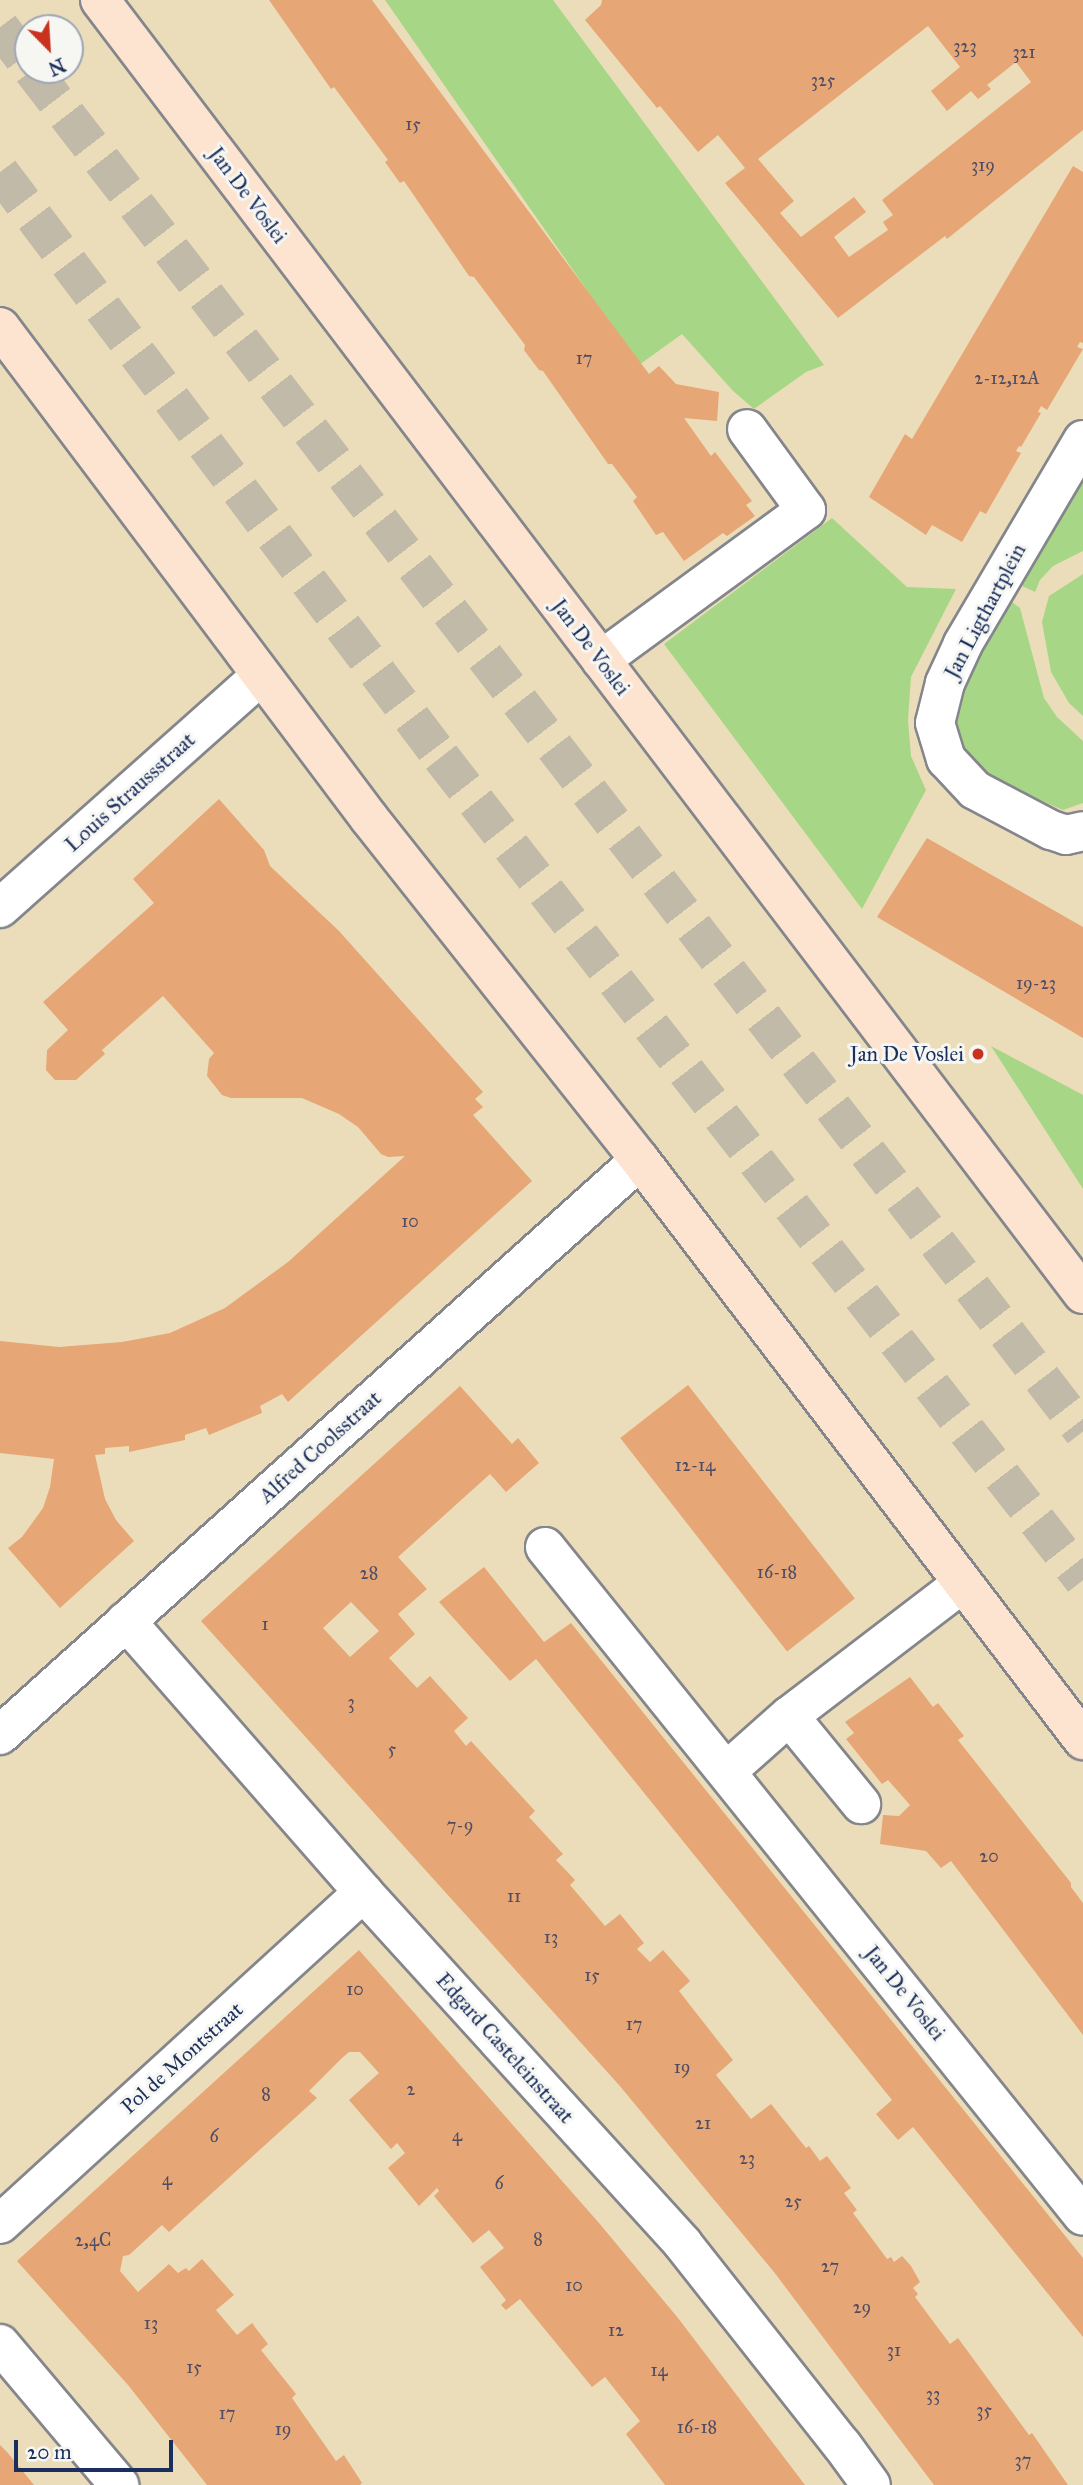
<!DOCTYPE html>
<html>
<head>
<meta charset="utf-8">
<style>
	body { margin:0 }
	#map { position:relative; width:1083px; height:2485px; overflow:hidden; background:#ecddba; font-family:"IM FELL Great Primer",serif }
	div>[style] { position:absolute }
	[style*='--x'] { left:calc(var(--x)*1px); top:calc(var(--y)*1px); width:calc(var(--w)*1px); rotate:calc(var(--a)*1deg) }
	.green>* { inset:0; background:#a7d786 }
	.building>* { inset:0; background:#e6a676; transform-origin:0 0 }
	.highway-tunnel>* { height:38px; margin-top:-19px; transform-origin:0; background:repeating-linear-gradient(90deg,#c2baa8 0 38px,transparent 0 57px) }
	.roads { filter:drop-shadow(2px 0 #84868c) drop-shadow(-2px 0 #84868c) drop-shadow(0 2px #84868c) drop-shadow(0 -2px #84868c) }
	.street>* { height:38px; margin:-19px; padding:0 19px; transform-origin:19px; border-radius:19px; background:#fff }
	.secondary>* { height:38px; margin:-19px; padding:0 19px; transform-origin:19px; border-radius:19px; background:#fde4d1 }
	.dots>* { width:19px; height:19px; translate:-50% -50%; box-sizing:border-box; border:4px solid #f6f6f2; border-radius:50% }
	span { translate:-50% -50%; white-space:nowrap; text-align:center; line-height:1.15; -webkit-text-stroke:6px #f6f6f2; paint-order:stroke }
	.number-label { font-size:18px; color:#4e4d64 }
	.number-label span { -webkit-text-stroke-width:0 }
	.street-label { font-size:21px; color:#1b2f5e }
	.poi-label { font-size:21px; color:#1b2f5e }
	.right { translate:-100% -50%; text-align:right }
	.north { position:absolute; left:14px; top:14px; width:70px; height:70px; box-sizing:border-box; background:#f6f6f2; border:2px solid #9ea6b7; border-radius:50%; rotate:156deg; font-size:19px; font-weight:700; line-height:28px; text-align:center; color:#1b2f5e }
	.north::after { content:''; display:block; margin:auto; width:24px; height:32px; background:#c8321e; clip-path:polygon(50% 0,100% 100%,50% 72%,0 100%) }
	.scale { position:absolute; left:14px; top:2440px; width:159px; height:32px; box-sizing:border-box; border:4px solid #1b2f5e; border-top:0; padding-left:9px; font-size:21px; line-height:24px; white-space:nowrap; color:#1b2f5e; -webkit-text-stroke:5px #f6f6f2; paint-order:stroke }
</style>
</head>
<body>
<div id="map">
	<div class="green">
		<i style="clip-path:polygon(385px 0,553px 0,824px 365px,806px 372px,754px 409px,733px 391px,682px 334px,639px 365px)"></i>
		<i style="clip-path:polygon(1083px 477px,1083px 551px,1053px 566px,1040px 580px,1035px 592px,1020px 585px)"></i>
		<i style="clip-path:polygon(832px 518px,907px 587px,956px 589px,911px 677px,908px 720px,911px 756px,926px 790px,862px 909px,664px 644px)"></i>
		<i style="clip-path:polygon(1083px 574px,1083px 716px,1069px 703px,1051px 672px,1042px 622px,1049px 596px)"></i>
		<i style="clip-path:polygon(1012px 602px,1020px 608px,1044px 698px,1057px 717px,1083px 741px,1083px 803px,1063px 810px,992px 779px,966px 753px,958px 738px,955px 707px,960px 689px)"></i>
		<i style="clip-path:polygon(991px 1046px,1083px 1095px,1083px 1189px)"></i>
	</div>
	<div class="building">
		<i style="clip-path:polygon(269px 0,372px 0,649px 374px,659px 366px,676px 384px,719px 392px,717px 421px,684px 418px,711px 456px,715px 452px,752px 501px,746px 505px,755px 516px,727px 536px,723px 533px,684px 561px,663px 532px,656px 535px,633px 501px,637px 497px,612px 464px,608px 464px,543px 371px,539px 370px,524px 350px,525px 345px,474px 277px,469px 276px,404px 181px,400px 183px,385px 162px,388px 160px,334px 87px,331px 89px)"></i>
		<i style="clip-path:polygon(evenodd,602px 0,1083px 0,1083px 130px,947px 239px,945px 236px,838px 318px,725px 183px,745px 168px,718px 135px,698px 152px,660px 106px,657px 108px,585px 20px,601px 5px,602px 0,928px 26px,960px 67px,931px 91px,947px 111px,971px 91px,978px 99px,991px 89px,987px 85px,1016px 62px,1031px 82px,882px 200px,893px 215px,883px 222px,888px 230px,849px 257px,834px 237px,866px 212px,854px 197px,801px 237px,780px 213px,794px 201px,758px 159px,928px 26px)"></i>
		<i style="clip-path:polygon(1073px 166px,1083px 172px,1083px 343px,1080px 342px,1077px 347px,1083px 349px,1047px 410px,1041px 406px,1038px 412px,1041px 413px,1021px 447px,1019px 446px,1016px 451px,1021px 453px,986px 514px,980px 511px,962px 542px,932px 525px,926px 535px,869px 497px,905px 434px,912px 439px)"></i>
		<i style="clip-path:polygon(219px 799px,264px 850px,270px 866px,339px 931px,483px 1092px,475px 1099px,483px 1107px,473px 1115px,532px 1181px,288px 1402px,282px 1394px,260px 1406px,262px 1413px,209px 1435px,206px 1428px,185px 1435px,185px 1440px,129px 1452px,129px 1446px,105px 1448px,105px 1454px,95px 1455px,105px 1499px,116px 1520px,134px 1541px,60px 1608px,8px 1548px,22px 1537px,43px 1508px,50px 1487px,54px 1459px,0 1453px,0 1341px,59px 1347px,122px 1342px,170px 1333px,225px 1308px,288px 1262px,405px 1156px,388px 1157px,381px 1154px,358px 1127px,339px 1114px,302px 1098px,231px 1098px,222px 1095px,207px 1076px,209px 1059px,214px 1053px,163px 996px,102px 1050px,105px 1054px,76px 1080px,55px 1080px,46px 1070px,47px 1050px,68px 1030px,43px 1002px,154px 903px,133px 879px)"></i>
		<i style="clip-path:polygon(927px 838px,1083px 927px,1083px 1038px,877px 917px)"></i>
		<i style="left:688px;top:1385px;width:271px;height:86px;rotate:52deg"></i>
		<i style="clip-path:polygon(evenodd,460px 1386px,512px 1444px,518px 1438px,539px 1463px,506px 1492px,490px 1474px,398px 1557px,427px 1589px,398px 1614px,415px 1634px,389px 1658px,417px 1688px,430px 1676px,468px 1718px,454px 1731px,466px 1746px,471px 1741px,535px 1811px,529px 1817px,563px 1854px,556px 1860px,575px 1880px,570px 1885px,605px 1926px,620px 1914px,644px 1943px,637px 1949px,650px 1962px,663px 1950px,690px 1981px,679px 1991px,733px 2060px,716px 2075px,751px 2119px,771px 2104px,806px 2148px,809px 2146px,820px 2161px,827px 2156px,851px 2188px,844px 2193px,857px 2210px,853px 2213px,887px 2259px,891px 2257px,894px 2262px,902px 2256px,911px 2266px,920px 2282px,913px 2288px,918px 2294px,915px 2297px,950px 2344px,958px 2338px,1029px 2435px,1032px 2433px,1068px 2485px,934px 2485px,774px 2272px,619px 2085px,201px 1621px,460px 1386px,351px 1602px,379px 1631px,350px 1657px,323px 1628px,351px 1602px)"></i>
		<i style="clip-path:polygon(484px 1567px,544px 1642px,571px 1623px,1083px 2258px,1083px 2337px,913px 2127px,898px 2140px,876px 2114px,892px 2100px,536px 1659px,510px 1681px,439px 1602px)"></i>
		<i style="clip-path:polygon(910px 1677px,933px 1707px,938px 1703px,964px 1736px,958px 1740px,1071px 1883px,1071px 1887px,1083px 1903px,1083px 2035px,951px 1861px,941px 1868px,926px 1851px,880px 1844px,883px 1815px,899px 1816px,910px 1805px,888px 1780px,882px 1784px,846px 1739px,854px 1733px,845px 1722px)"></i>
		<i style="clip-path:polygon(359px 1950px,599px 2223px,678px 2318px,805px 2485px,665px 2485px,626px 2434px,640px 2421px,605px 2377px,592px 2387px,520px 2299px,506px 2310px,501px 2305px,506px 2300px,480px 2267px,504px 2248px,489px 2230px,473px 2243px,434px 2196px,439px 2191px,437px 2188px,419px 2206px,388px 2168px,405px 2153px,397px 2143px,391px 2149px,349px 2100px,379px 2073px,360px 2052px,349px 2052px,342px 2058px,309px 2091px,317px 2098px,169px 2232px,162px 2225px,129px 2255px,123px 2256px,120px 2271px,138px 2292px,169px 2264px,178px 2273px,186px 2268px,189px 2271px,202px 2259px,234px 2295px,216px 2310px,237px 2335px,252px 2323px,268px 2344px,261px 2350px,296px 2394px,292px 2398px,336px 2461px,344px 2455px,362px 2483px,360px 2485px,207px 2485px,128px 2385px,17px 2261px)"></i>
		<i style="clip-path:polygon(0 2445px,7px 2452px,34px 2485px,0 2485px)"></i>
	</div>
	<div class="highway-tunnel">
		<i style="--x:0;--y:27;--w:46;--a:52.9"></i>
		<i style="--x:32;--y:70;--w:1720;--a:52.34"></i>
		<i style="--x:0;--y:172;--w:733;--a:52.99"></i>
		<i style="--x:441;--y:757;--w:1044;--a:52.04"></i>
	</div>
	<div class="roads">
		<div class="street">
			<i style="--x:1083;--y:440;--w:237;--a:120.5"></i>
			<i style="--x:963;--y:644;--w:43;--a:114.8"></i>
			<i style="--x:945;--y:683;--w:41;--a:104"></i>
			<i style="--x:935;--y:723;--w:38;--a:73"></i>
			<i style="--x:946;--y:759;--w:42;--a:46.9"></i>
			<i style="--x:975;--y:790;--w:86;--a:27.8"></i>
			<i style="--x:1051;--y:830;--w:16;--a:18"></i>
			<i style="--x:1066;--y:835;--w:17;--a:-13"></i>
			<i style="--x:601;--y:660;--w:254;--a:-36.2"></i>
			<i style="--x:806;--y:510;--w:100;--a:-126.1"></i>
			<i style="--x:0;--y:908;--w:348;--a:-41.7"></i>
			<i style="--x:545;--y:1547;--w:858;--a:51.19"></i>
			<i style="--x:126;--y:1621;--w:360;--a:48.8"></i>
			<i style="--x:363;--y:1892;--w:476;--a:47.7"></i>
			<i style="--x:683;--y:2244;--w:256;--a:51.7"></i>
			<i style="--x:842;--y:2445;--w:49;--a:54.1"></i>
			<i style="--x:789;--y:1716;--w:114;--a:50.7"></i>
			<i style="--x:0;--y:1735;--w:860;--a:-41.94"></i>
			<i style="--x:727;--y:1771;--w:83;--a:-41.6"></i>
			<i style="--x:789;--y:1716;--w:219;--a:-37.4"></i>
			<i style="--x:0;--y:2224;--w:492;--a:-42.4"></i>
			<i style="--x:0;--y:2344;--w:185;--a:49.8"></i>
		</div>
		<div class="secondary">
			<i style="--x:100;--y:0;--w:1625;--a:52.78"></i>
			<i style="--x:0;--y:327;--w:614;--a:53.07"></i>
			<i style="--x:369;--y:818;--w:436;--a:51.6"></i>
			<i style="--x:640;--y:1160;--w:730;--a:52.63"></i>
		</div>
	</div>
	<div class="dots">
		<i style="left:978px;top:1054px;background:#c8321e"></i>
	</div>
	<div class="number-label">
		<span style="left:965px;top:46px">323</span>
		<span style="left:1024px;top:52px">321</span>
		<span style="left:823px;top:80px">325</span>
		<span style="left:413px;top:124px">15</span>
		<span style="left:983px;top:165px">319</span>
		<span style="left:584px;top:358px">17</span>
		<span style="left:1007px;top:378px">2-12,12A</span>
		<span style="left:1036px;top:983px">19-23</span>
		<span style="left:410px;top:1221px">10</span>
		<span style="left:695px;top:1465px">12-14</span>
		<span style="left:777px;top:1572px">16-18</span>
		<span style="left:369px;top:1573px">28</span>
		<span style="left:265px;top:1624px">1</span>
		<span style="left:351px;top:1702px">3</span>
		<span style="left:392px;top:1749px">5</span>
		<span style="left:460px;top:1825px">7-9</span>
		<span style="left:989px;top:1856px">20</span>
		<span style="left:514px;top:1896px">11</span>
		<span style="left:551px;top:1937px">13</span>
		<span style="left:592px;top:1975px">15</span>
		<span style="left:355px;top:1989px">10</span>
		<span style="left:634px;top:2024px">17</span>
		<span style="left:682px;top:2067px">19</span>
		<span style="left:411px;top:2089px">2</span>
		<span style="left:266px;top:2094px">8</span>
		<span style="left:703px;top:2123px">21</span>
		<span style="left:457px;top:2135px">4</span>
		<span style="left:214px;top:2136px">6</span>
		<span style="left:747px;top:2158px">23</span>
		<span style="left:167px;top:2179px">4</span>
		<span style="left:499px;top:2183px">6</span>
		<span style="left:793px;top:2201px">25</span>
		<span style="left:538px;top:2239px">8</span>
		<span style="left:93px;top:2240px">2,4C</span>
		<span style="left:830px;top:2266px">27</span>
		<span style="left:574px;top:2285px">10</span>
		<span style="left:862px;top:2307px">29</span>
		<span style="left:151px;top:2323px">13</span>
		<span style="left:616px;top:2330px">12</span>
		<span style="left:894px;top:2350px">31</span>
		<span style="left:194px;top:2367px">15</span>
		<span style="left:659px;top:2370px">14</span>
		<span style="left:933px;top:2394px">33</span>
		<span style="left:984px;top:2410px">35</span>
		<span style="left:227px;top:2413px">17</span>
		<span style="left:697px;top:2427px">16-18</span>
		<span style="left:283px;top:2429px">19</span>
		<span style="left:1023px;top:2460px">37</span>
	</div>
	<div class="street-label">
		<span style="left:248px;top:195px;rotate:53deg">Jan De Voslei</span>
		<span style="left:985px;top:611px;rotate:-62deg">Jan Ligthartplein</span>
		<span style="left:591px;top:647px;rotate:53deg">Jan De Voslei</span>
		<span style="left:130px;top:792px;rotate:-42deg">Louis Straussstraat</span>
		<span style="left:320px;top:1447px;rotate:-42deg">Alfred Coolsstraat</span>
		<span style="left:905px;top:1993px;rotate:51deg">Jan De Voslei</span>
		<span style="left:505px;top:2048px;rotate:48deg">Edgard Casteleinstraat</span>
		<span style="left:182px;top:2058px;rotate:-42deg">Pol de Montstraat</span>
	</div>
	<div class="poi-label">
		<span class="right" style="left:964px;top:1054px">Jan De Voslei</span>
	</div>
	<div class="north">N</div>
	<div class="scale">20 m</div>
</div>
</body>
</html>
